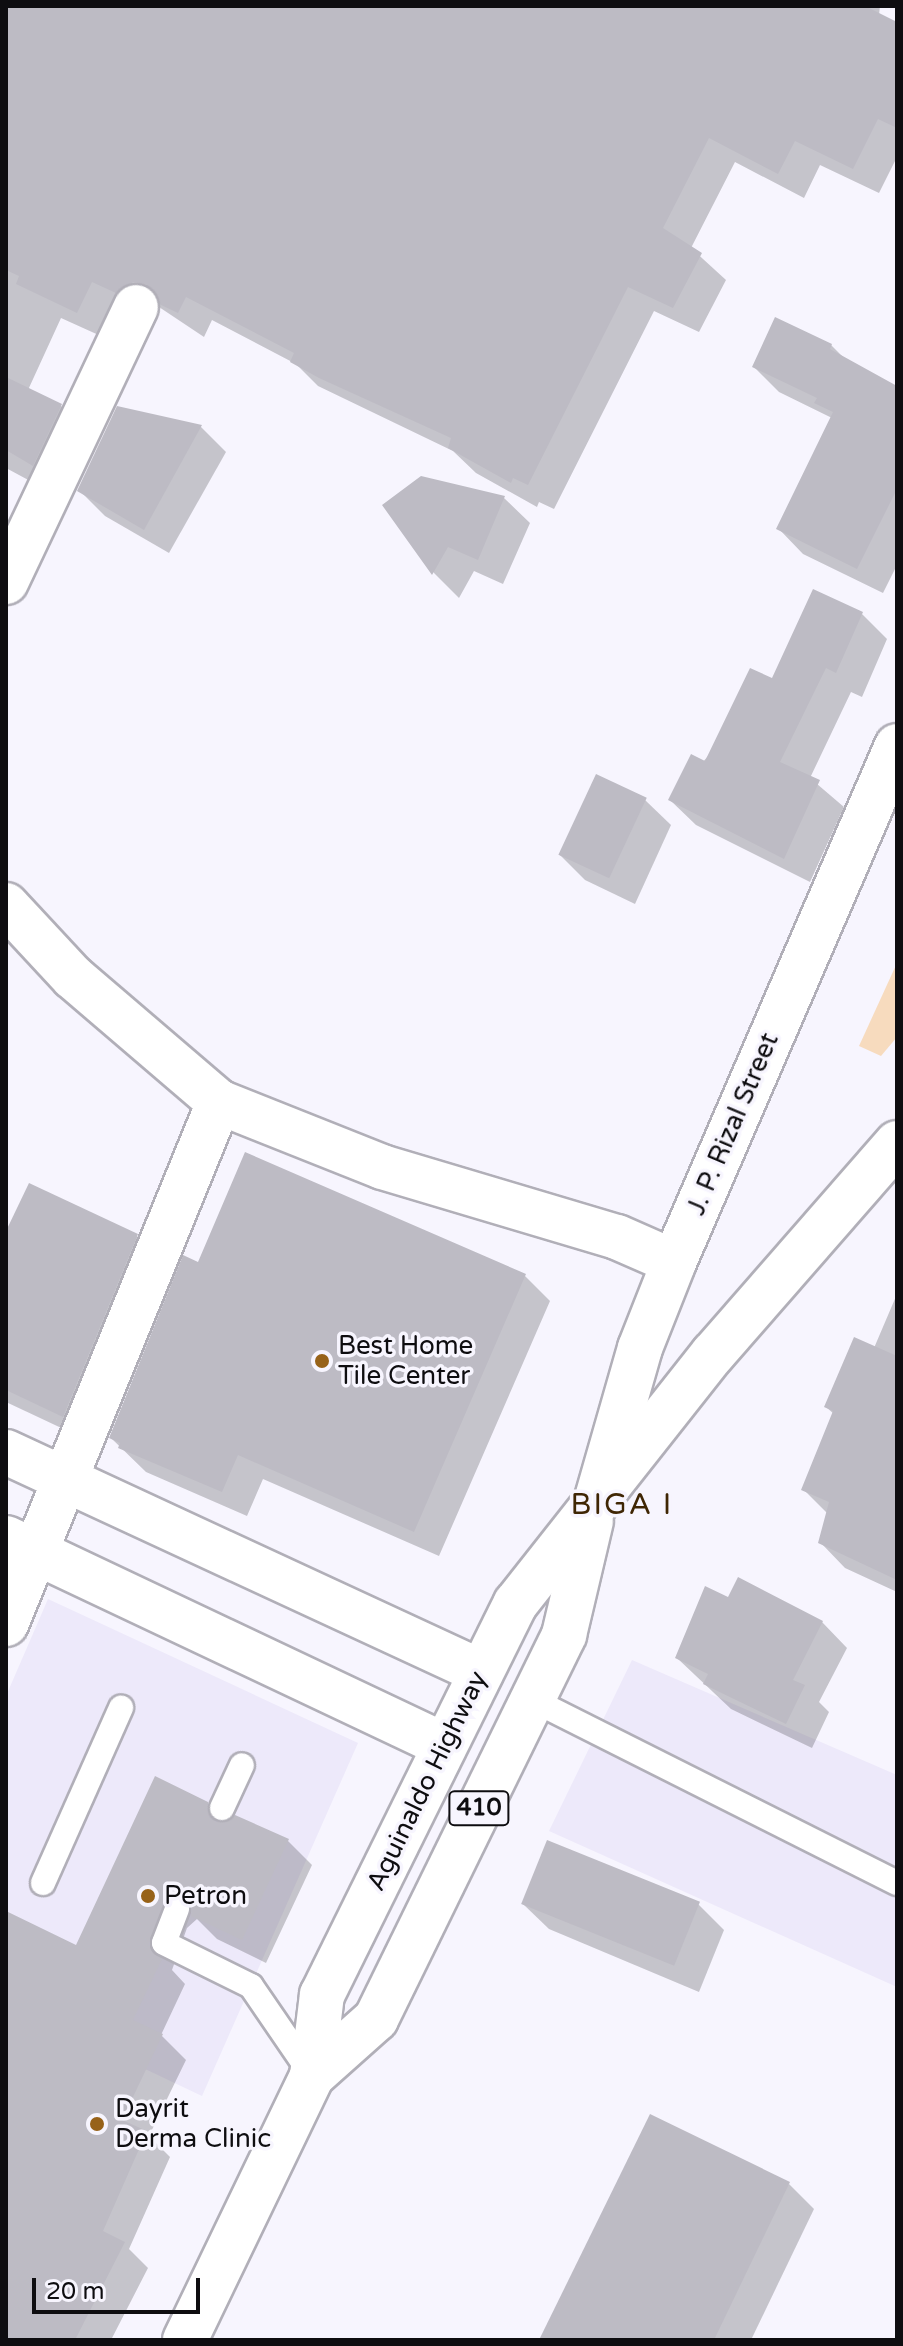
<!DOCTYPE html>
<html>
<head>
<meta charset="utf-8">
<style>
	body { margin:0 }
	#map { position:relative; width:903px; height:2346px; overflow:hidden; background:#f7f5fe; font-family:"Varela Round",sans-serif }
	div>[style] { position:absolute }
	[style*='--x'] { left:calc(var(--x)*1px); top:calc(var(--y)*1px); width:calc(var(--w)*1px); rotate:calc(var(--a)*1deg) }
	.built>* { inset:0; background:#ede9fa }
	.green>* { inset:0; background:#f7dbbe }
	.shadow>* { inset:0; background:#0003 }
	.building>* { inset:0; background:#bdbbc4; transform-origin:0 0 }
	.roads { filter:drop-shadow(2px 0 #b1afb8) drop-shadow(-2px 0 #b1afb8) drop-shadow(0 2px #b1afb8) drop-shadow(0 -2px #b1afb8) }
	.service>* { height:24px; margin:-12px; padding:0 12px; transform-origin:12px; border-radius:12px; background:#fff }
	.minor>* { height:44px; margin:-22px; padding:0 22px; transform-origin:22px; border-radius:22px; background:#fff }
	.secondary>* { height:44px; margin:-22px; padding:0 22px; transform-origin:22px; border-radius:22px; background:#fff }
	.primary>* { height:44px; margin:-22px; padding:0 22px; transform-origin:22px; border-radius:22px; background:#fff }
	.dots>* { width:22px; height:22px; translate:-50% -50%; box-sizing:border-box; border:4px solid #f7f5fe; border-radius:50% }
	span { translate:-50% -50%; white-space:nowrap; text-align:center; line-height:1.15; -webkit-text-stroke:7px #f7f5fe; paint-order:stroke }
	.shield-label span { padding:2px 6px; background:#f7f5fe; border:2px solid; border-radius:6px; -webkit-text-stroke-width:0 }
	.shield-label { font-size:24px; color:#0e0d10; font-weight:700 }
	.street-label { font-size:26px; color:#0e0d10 }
	.poi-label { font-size:26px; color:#0e0d10 }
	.left { translate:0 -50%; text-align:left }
	.quarter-label { font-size:30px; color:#3f2604; letter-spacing:2px }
	.frame { position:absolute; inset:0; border:8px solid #0e0d10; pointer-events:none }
	.scale { position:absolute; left:32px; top:2278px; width:168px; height:36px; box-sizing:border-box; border:4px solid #0e0d10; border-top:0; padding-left:10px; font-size:24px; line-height:28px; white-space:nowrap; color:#0e0d10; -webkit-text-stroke:6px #f7f5fe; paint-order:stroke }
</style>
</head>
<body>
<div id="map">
	<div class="built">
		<i style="clip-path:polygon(48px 1599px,358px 1743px,202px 2096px,6px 2003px,6px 1696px)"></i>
		<i style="clip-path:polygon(632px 1660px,897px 1775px,897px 1987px,549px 1831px)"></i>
	</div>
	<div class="green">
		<i style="clip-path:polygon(897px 963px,897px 1037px,881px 1056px,859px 1046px)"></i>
	</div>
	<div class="shadow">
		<i style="clip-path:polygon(6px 6px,880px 6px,879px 15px,897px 24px,897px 157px,879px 193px,820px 165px,804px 198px,735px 162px,691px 248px,726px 280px,699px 332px,654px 311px,554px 509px,539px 502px,537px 507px,476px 473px,453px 451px,318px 386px,296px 364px,212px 320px,204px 337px,159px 307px,103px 337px,61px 318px,28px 390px,61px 406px,87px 431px,32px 482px,6px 468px)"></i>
		<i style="clip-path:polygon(831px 345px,847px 361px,897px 389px,897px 565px,883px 593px,803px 554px,778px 528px,832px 418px,779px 392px,754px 367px)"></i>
		<i style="clip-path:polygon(118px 408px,201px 427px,226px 452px,169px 553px,105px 516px,79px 490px)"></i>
		<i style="clip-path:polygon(421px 478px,504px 498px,530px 523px,503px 584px,474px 571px,459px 598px,434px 573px,385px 506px)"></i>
		<i style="clip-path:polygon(862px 614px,887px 639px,862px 697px,851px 692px,810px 778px,844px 807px,810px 882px,696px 825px,670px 800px,773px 681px)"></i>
		<i style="clip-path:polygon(645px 800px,671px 825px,635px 904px,585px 880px,560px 855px)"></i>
		<i style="clip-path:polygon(6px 1236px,137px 1236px,162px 1261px,89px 1441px,6px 1402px)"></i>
		<i style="clip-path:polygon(525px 1276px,550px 1301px,439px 1556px,263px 1479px,247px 1516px,146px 1472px,111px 1438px)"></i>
		<i style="clip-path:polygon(897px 1294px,897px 1592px,845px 1568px,820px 1542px,828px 1514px,803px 1489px,834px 1414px,826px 1407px,874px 1348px)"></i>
		<i style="clip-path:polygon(729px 1600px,822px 1622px,847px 1648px,819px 1702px,829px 1712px,812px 1748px,731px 1709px,677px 1658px)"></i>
		<i style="clip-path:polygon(207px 1803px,225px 1821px,235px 1817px,288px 1841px,312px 1865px,266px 1963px,217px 1939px,197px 1919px,187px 1928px,172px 1970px,185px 1984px,161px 2035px,186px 2060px,149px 2136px,170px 2157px,129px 2249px,148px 2268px,111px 2340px,6px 2340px,6px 1913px,77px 1948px)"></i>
		<i style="clip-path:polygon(523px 1904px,699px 1905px,724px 1930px,699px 1992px,549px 1929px)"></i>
		<i style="clip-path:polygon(789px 2184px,814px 2209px,751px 2340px,541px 2340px)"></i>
	</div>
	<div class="building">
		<i style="clip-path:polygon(6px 6px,865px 6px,897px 22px,897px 128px,878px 119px,853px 169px,795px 141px,778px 174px,709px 138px,663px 228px,702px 253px,673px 308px,628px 287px,528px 485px,513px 478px,511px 483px,448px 448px,451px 438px,319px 378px,290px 362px,294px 353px,186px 297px,178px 313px,161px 305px,146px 284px,133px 282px,116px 293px,92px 282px,77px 313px,16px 284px,19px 276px,6px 270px)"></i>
		<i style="clip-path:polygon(775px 317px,832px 344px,830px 349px,897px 386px,897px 489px,857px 569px,776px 529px,833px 412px,814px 403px,817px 398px,752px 367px)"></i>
		<i style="clip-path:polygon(6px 377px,62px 404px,33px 466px,6px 450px)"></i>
		<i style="clip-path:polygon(117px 406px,202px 425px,144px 530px,77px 491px)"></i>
		<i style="clip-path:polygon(421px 476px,505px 496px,478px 560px,448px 547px,432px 575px,382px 505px)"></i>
		<i style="clip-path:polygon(813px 589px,863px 612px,836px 673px,826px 668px,780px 762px,820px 780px,784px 859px,668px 800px,691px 754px,705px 761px,750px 668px,772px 678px)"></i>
		<i style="left:596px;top:774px;width:56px;height:89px;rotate:25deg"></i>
		<i style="clip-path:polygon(245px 1152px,526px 1274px,414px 1532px,238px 1455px,222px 1492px,118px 1448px,120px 1443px,109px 1438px,183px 1255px,198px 1262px)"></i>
		<i style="clip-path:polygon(29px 1183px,138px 1234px,63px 1417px,6px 1390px,6px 1231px)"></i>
		<i style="clip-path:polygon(854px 1337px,897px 1356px,897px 1580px,818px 1543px,829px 1502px,801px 1490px,833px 1411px,824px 1407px)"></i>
		<i style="clip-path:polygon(738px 1577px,823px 1621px,793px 1680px,805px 1685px,786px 1724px,703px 1684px,708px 1674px,675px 1658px,705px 1586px,728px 1597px)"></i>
		<i style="clip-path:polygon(155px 1776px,208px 1802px,209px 1816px,216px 1822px,235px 1815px,289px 1839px,242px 1940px,191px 1916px,192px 1906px,183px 1895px,174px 1894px,163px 1903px,149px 1944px,162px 1959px,133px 2020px,163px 2034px,122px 2120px,147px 2131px,103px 2231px,125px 2242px,75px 2340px,6px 2340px,6px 1911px,76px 1945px)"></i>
		<i style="left:547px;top:1840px;width:165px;height:69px;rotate:22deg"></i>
		<i style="clip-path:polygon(650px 2114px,790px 2182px,714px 2340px,539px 2340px)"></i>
	</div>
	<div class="roads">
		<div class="service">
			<i style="--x:533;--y:1700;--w:407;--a:26.7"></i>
			<i style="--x:222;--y:1808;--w:47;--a:-65.1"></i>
			<i style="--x:43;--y:1883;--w:192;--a:-66"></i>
			<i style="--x:177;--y:1909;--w:36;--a:111"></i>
			<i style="--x:164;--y:1943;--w:97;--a:26.3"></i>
			<i style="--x:251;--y:1986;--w:108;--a:55.6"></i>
		</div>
		<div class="minor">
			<i style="--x:6;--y:582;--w:304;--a:-64.7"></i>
			<i style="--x:6;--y:905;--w:98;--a:47.1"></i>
			<i style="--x:73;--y:977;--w:192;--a:40.6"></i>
			<i style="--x:219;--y:1102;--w:175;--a:21.7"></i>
			<i style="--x:382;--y:1167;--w:245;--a:16.6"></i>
			<i style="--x:617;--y:1237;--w:62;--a:23.7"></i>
			<i style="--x:6;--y:1452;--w:523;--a:24.85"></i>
			<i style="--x:6;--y:1538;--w:484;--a:25.3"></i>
			<i style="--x:6;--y:1624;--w:564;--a:-67.8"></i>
		</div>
		<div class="secondary">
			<i style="--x:595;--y:1505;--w:163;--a:-74"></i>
			<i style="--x:640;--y:1348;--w:92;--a:-68.4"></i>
			<i style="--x:674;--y:1262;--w:562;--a:-66.63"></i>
		</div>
		<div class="primary">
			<i style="--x:312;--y:2076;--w:86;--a:-41.7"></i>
			<i style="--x:376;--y:2019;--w:428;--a:-63.9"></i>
			<i style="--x:564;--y:1635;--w:117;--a:-76.7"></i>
			<i style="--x:185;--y:2340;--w:293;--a:-64.3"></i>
			<i style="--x:312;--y:2076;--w:82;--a:-83"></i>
			<i style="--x:322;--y:1995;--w:437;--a:-63.7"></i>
			<i style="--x:516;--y:1603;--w:318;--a:-51.7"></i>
			<i style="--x:713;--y:1354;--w:280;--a:-48.9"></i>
		</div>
	</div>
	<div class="dots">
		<i style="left:322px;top:1361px;background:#976219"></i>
		<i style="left:148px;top:1896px;background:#976219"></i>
		<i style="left:97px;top:2124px;background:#976219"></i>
	</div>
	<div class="shield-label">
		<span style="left:479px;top:1808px">410</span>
	</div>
	<div class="street-label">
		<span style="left:733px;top:1124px;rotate:-67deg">J. P. Rizal Street</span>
		<span style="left:427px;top:1781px;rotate:-64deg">Aguinaldo Highway</span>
	</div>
	<div class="poi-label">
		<span class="left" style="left:338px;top:1361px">Best Home<br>Tile Center</span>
		<span class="left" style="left:164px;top:1896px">Petron</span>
		<span class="left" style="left:115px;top:2124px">Dayrit<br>Derma Clinic</span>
	</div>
	<div class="quarter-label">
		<span style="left:622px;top:1505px">BIGA I</span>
	</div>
	<div class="frame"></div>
	<div class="scale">20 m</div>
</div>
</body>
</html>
